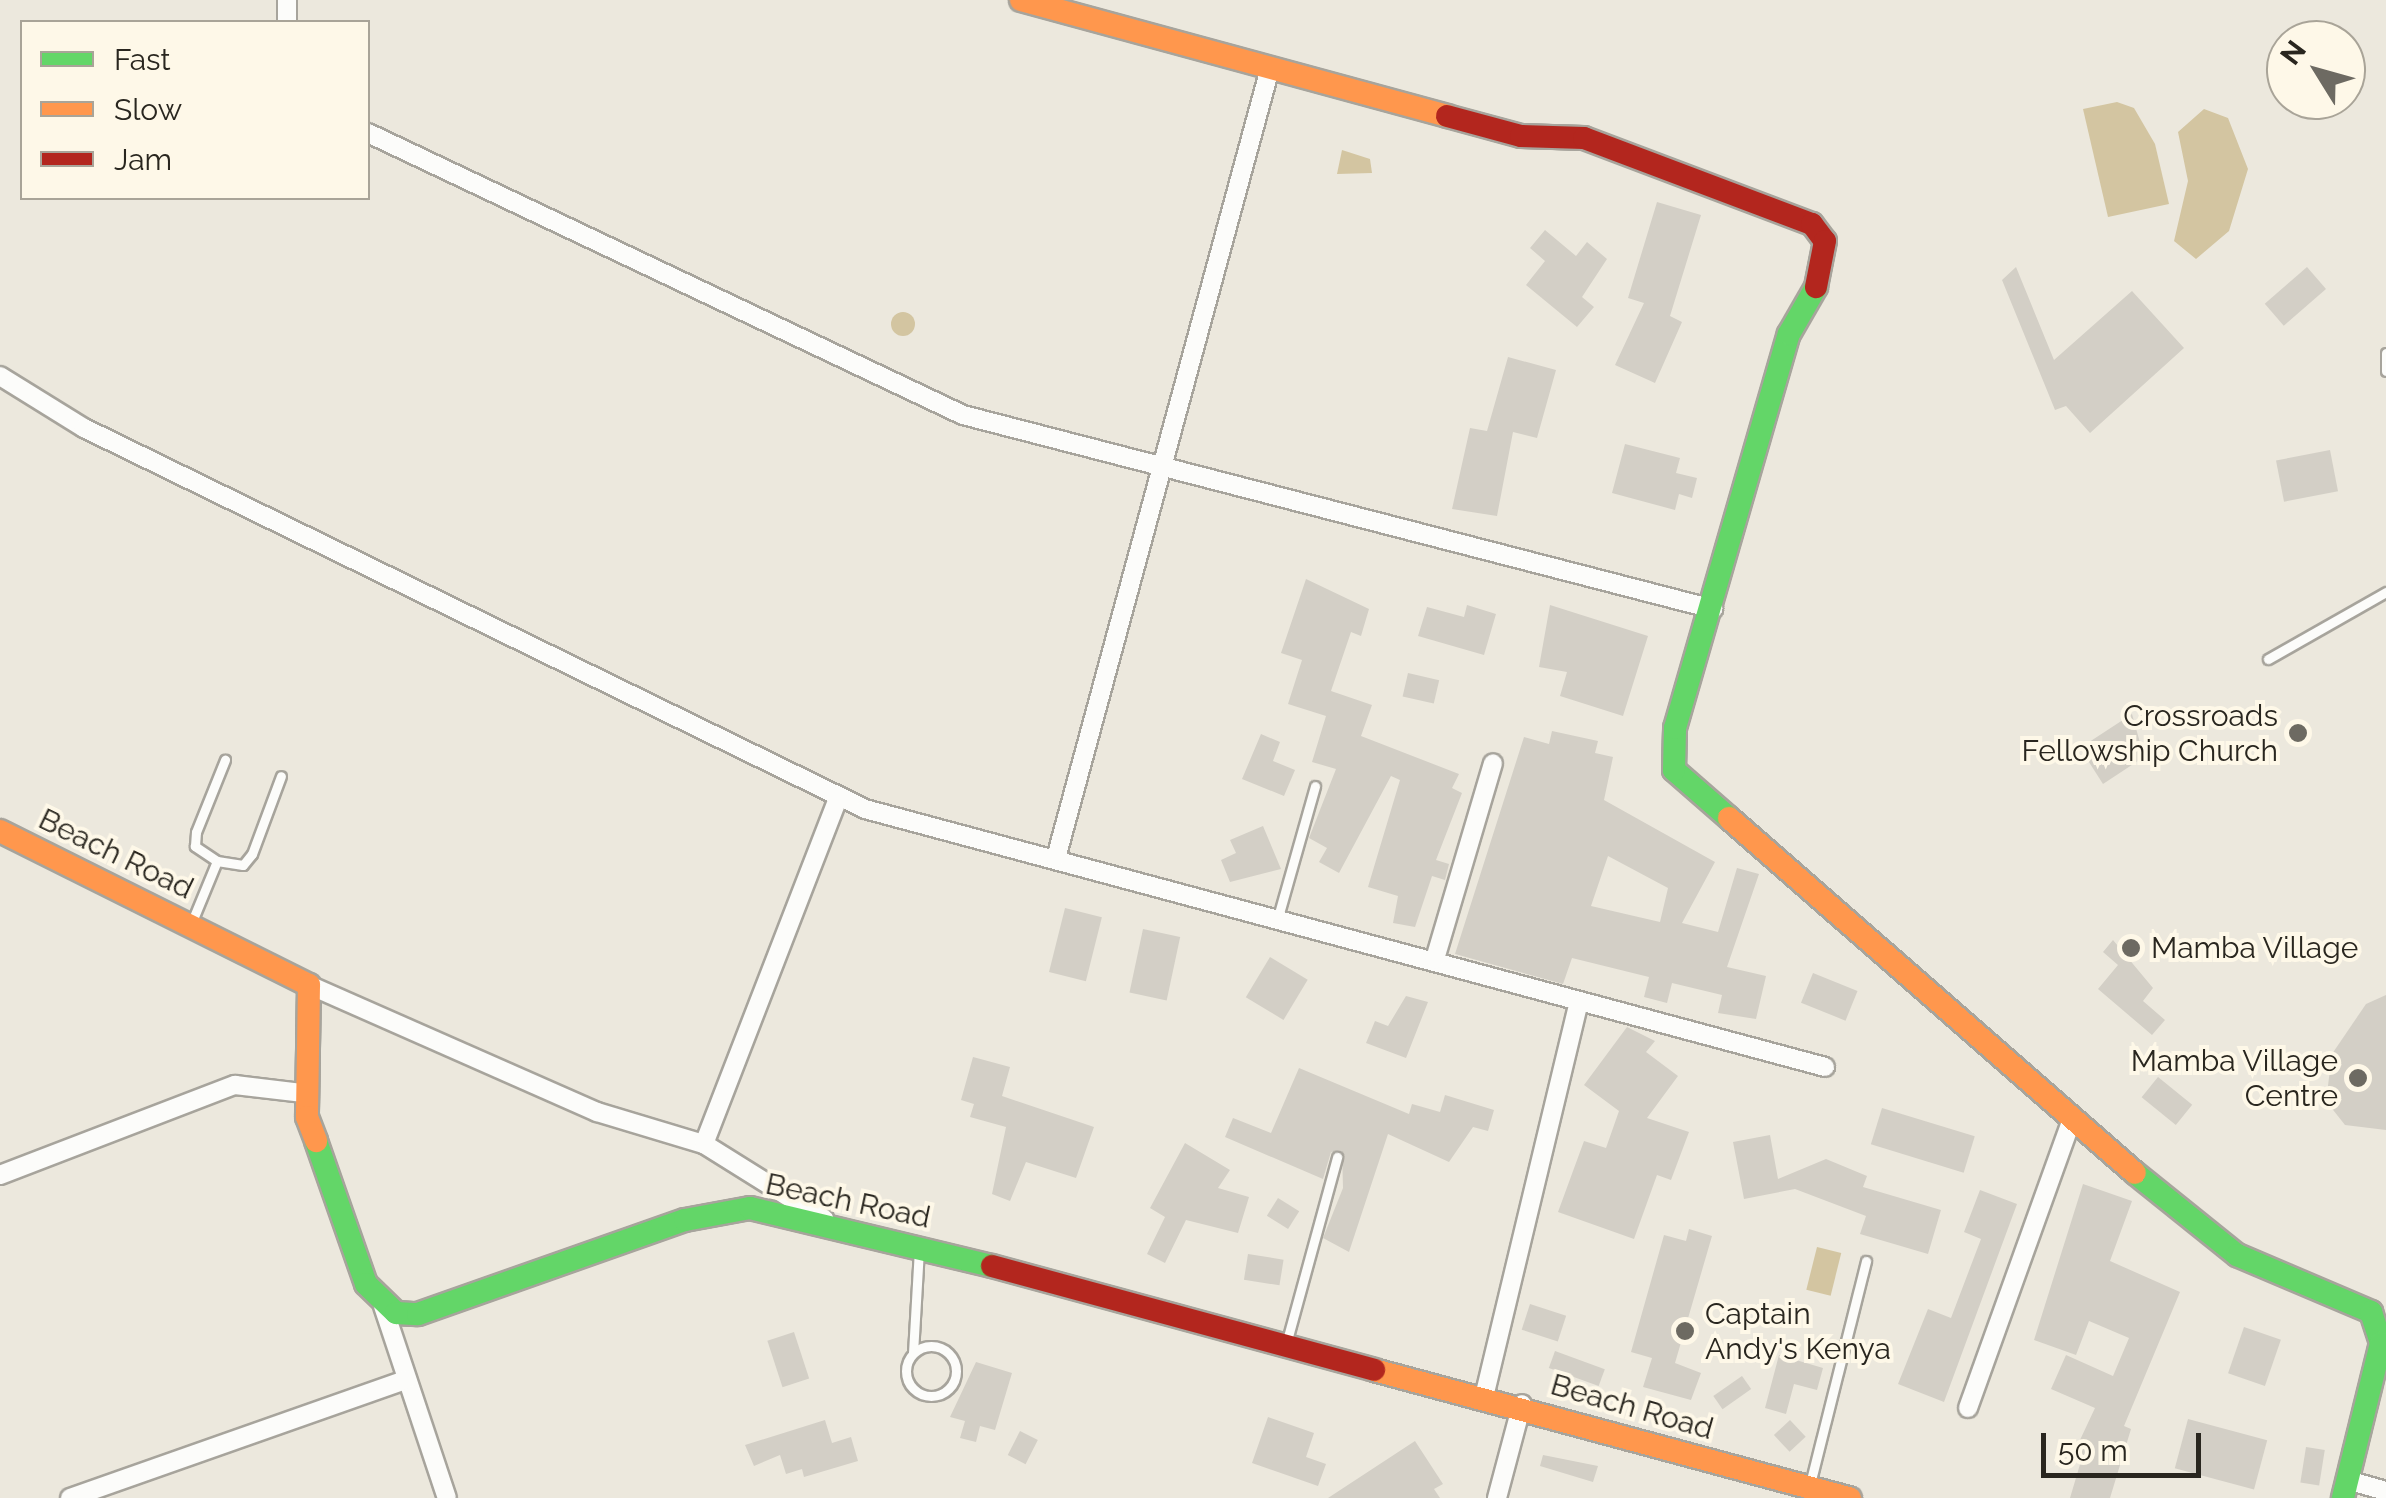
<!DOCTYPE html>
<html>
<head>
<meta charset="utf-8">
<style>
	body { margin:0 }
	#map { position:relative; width:2386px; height:1498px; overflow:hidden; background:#ece8dd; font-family:Raleway,sans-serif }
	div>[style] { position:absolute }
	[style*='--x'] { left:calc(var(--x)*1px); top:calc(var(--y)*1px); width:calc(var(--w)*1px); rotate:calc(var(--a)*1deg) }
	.water>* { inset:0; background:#d3c5a1; transform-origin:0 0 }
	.round { border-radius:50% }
	.building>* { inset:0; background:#d3cfc6; transform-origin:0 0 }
	.roads { filter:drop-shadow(2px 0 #a7a49c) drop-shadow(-2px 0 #a7a49c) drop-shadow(0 2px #a7a49c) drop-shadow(0 -2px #a7a49c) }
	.lane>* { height:9px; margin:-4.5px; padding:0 4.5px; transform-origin:4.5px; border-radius:4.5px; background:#fcfcfa }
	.lane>.ring { margin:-4.5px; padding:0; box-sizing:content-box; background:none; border:9px solid #fcfcfa; border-radius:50% }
	.street>* { height:18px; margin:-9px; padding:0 9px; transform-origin:9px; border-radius:9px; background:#fcfcfa }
	.fast>* { height:22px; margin:-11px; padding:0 11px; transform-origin:11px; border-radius:11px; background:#63d668 }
	.slow>* { height:22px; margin:-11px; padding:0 11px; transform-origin:11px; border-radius:11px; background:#ff974d }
	.jam>* { height:22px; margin:-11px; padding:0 11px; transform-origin:11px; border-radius:11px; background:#b3261e }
	.dots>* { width:28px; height:28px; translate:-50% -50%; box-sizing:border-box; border:5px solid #fef8e8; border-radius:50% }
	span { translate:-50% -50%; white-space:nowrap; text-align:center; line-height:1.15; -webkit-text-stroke:8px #fef8e8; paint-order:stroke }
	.poi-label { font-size:30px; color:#29261f }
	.right { translate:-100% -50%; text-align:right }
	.left { translate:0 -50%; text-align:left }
	.street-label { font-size:30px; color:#29261f }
	.legend { position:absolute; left:20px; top:20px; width:350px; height:180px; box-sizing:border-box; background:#fef8e8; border:2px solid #a9a498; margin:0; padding:12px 18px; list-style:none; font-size:30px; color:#29261f }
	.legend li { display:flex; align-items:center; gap:20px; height:50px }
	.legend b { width:50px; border:2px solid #a9a498 }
	.north { position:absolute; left:2266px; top:20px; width:100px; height:100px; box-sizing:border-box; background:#fef8e8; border:2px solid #a9a498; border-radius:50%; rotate:307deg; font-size:28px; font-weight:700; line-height:40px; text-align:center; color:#29261f }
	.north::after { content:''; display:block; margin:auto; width:35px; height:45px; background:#6d6a62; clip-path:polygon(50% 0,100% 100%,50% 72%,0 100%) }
	.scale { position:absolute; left:2041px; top:1433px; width:160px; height:45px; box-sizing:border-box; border:5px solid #29261f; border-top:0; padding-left:12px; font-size:30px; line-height:35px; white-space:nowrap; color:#29261f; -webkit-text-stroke:8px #fef8e8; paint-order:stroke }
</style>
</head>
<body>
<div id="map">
	<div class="water">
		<i style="clip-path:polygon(2117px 102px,2134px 108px,2155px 144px,2169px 204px,2108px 217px,2083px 109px)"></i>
		<i style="clip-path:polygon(2204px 109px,2228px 118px,2248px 169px,2229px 231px,2196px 259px,2174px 241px,2188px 181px,2178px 132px)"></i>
		<i style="clip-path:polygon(1342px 150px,1370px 159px,1372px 173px,1337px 174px)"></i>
		<i class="round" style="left:891px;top:312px;width:24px;height:24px"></i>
		<i style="left:1817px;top:1247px;width:25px;height:44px;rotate:14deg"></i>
	</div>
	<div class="building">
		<i style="clip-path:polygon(1657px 202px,1701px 215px,1670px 316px,1682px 322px,1655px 383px,1615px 365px,1644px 303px,1628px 298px)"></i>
		<i style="clip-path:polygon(1545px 230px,1576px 256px,1587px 242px,1607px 259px,1582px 297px,1594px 307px,1577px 327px,1526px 285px,1545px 261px,1530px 248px)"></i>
		<i style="clip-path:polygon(2016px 267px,2054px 360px,2132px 291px,2184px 348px,2090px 433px,2066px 406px,2055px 410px,2002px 280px)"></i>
		<i style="left:2307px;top:267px;width:29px;height:56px;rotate:49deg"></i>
		<i style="clip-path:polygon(1508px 357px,1556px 370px,1537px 438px,1513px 432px,1497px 516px,1452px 509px,1470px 428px,1487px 431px)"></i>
		<i style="clip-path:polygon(1625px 444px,1680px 458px,1676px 473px,1697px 478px,1692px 498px,1679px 494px,1675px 510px,1612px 493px)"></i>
		<i style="left:2330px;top:450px;width:42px;height:55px;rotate:79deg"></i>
		<i style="clip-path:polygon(1306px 579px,1369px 609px,1361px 636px,1351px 632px,1331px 691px,1372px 705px,1361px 736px,1459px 774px,1452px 788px,1462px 793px,1436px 860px,1449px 864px,1445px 880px,1432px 876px,1415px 927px,1393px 923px,1398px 896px,1368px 887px,1400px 780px,1391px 776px,1339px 873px,1319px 862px,1327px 848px,1309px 838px,1336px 769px,1312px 762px,1326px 716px,1288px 704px,1302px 660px,1281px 653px)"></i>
		<i style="clip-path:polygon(1467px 605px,1496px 614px,1484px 655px,1418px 636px,1427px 607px,1464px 617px)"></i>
		<i style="clip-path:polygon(1550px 605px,1648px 636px,1623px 716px,1560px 696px,1567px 672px,1539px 667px)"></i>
		<i style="left:1408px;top:673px;width:32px;height:24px;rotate:13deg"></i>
		<i style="clip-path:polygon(2132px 714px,2144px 757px,2103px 784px,2080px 748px)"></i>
		<i style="clip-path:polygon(evenodd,1552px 731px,1598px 741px,1595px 753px,1613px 757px,1604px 800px,1715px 862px,1682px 923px,1718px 932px,1737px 868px,1759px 874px,1727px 967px,1766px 976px,1756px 1019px,1718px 1013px,1722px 995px,1672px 983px,1667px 1003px,1644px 997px,1649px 977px,1572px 958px,1563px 984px,1455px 954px,1524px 737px,1549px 744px,1552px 731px,1608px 856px,1668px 888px,1660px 922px,1591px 906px,1608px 856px)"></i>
		<i style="clip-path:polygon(1261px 734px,1280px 742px,1273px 761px,1295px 770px,1284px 796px,1242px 779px)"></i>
		<i style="clip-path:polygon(1263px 826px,1281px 869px,1230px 882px,1221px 860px,1236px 853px,1230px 840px)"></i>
		<i style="left:1065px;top:908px;width:38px;height:66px;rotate:14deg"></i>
		<i style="left:1143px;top:929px;width:38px;height:65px;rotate:12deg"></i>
		<i style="clip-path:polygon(2113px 940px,2153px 988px,2143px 1001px,2165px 1020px,2152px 1035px,2098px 989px,2118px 965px,2103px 952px)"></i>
		<i style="left:1270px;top:957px;width:44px;height:47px;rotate:31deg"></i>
		<i style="left:1813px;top:973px;width:48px;height:32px;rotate:22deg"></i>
		<i style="clip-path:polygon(2386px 995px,2386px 1130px,2345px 1125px,2326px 1101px,2332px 1054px,2366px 1004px)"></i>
		<i style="clip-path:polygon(1406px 996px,1428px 1002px,1406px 1058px,1366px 1043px,1375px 1021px,1388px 1026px)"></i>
		<i style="clip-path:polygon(1627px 1027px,1655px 1041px,1646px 1052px,1678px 1076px,1647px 1118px,1689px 1132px,1671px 1180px,1657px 1175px,1634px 1239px,1558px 1212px,1584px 1141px,1606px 1148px,1619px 1111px,1584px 1085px)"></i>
		<i style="clip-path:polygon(973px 1057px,1010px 1067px,1002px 1096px,1094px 1127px,1076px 1178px,1026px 1162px,1010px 1201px,992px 1194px,1006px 1127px,970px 1117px,974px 1104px,961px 1100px)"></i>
		<i style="clip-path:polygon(1299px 1068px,1409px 1114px,1412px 1104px,1440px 1112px,1445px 1095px,1494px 1110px,1488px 1131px,1473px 1127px,1449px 1162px,1388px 1134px,1349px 1252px,1323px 1238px,1343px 1188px,1342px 1151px,1331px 1152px,1323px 1179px,1225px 1137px,1233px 1118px,1271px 1133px)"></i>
		<i style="left:2158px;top:1077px;width:44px;height:26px;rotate:39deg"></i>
		<i style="left:1882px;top:1108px;width:97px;height:38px;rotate:17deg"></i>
		<i style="clip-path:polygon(1770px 1135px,1778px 1179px,1826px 1159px,1867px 1176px,1863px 1187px,1941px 1210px,1928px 1254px,1860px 1234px,1866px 1216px,1795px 1189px,1744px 1199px,1733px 1142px)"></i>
		<i style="clip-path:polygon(1185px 1143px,1230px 1170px,1218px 1188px,1249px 1197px,1238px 1233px,1186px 1220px,1165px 1263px,1147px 1254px,1165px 1217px,1150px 1208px)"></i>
		<i style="clip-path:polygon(2083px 1184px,2132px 1201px,2110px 1261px,2180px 1292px,2124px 1426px,2131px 1429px,2110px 1498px,2070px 1498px,2081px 1461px,2072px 1457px,2095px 1408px,2051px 1389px,2066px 1355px,2113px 1376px,2129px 1338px,2089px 1321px,2076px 1355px,2034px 1340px)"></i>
		<i style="clip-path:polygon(1980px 1190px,2017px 1204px,1944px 1402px,1898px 1384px,1928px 1309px,1951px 1318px,1981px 1239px,1964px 1232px)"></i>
		<i style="left:1278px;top:1198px;width:25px;height:21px;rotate:32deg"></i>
		<i style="clip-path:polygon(1689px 1229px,1712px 1236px,1675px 1363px,1701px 1373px,1691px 1400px,1643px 1387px,1652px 1358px,1631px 1352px,1664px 1235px,1686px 1241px)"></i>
		<i style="left:1248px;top:1254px;width:36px;height:26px;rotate:9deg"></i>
		<i style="left:1530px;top:1304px;width:38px;height:27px;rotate:18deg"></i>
		<i style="left:2244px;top:1327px;width:39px;height:49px;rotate:19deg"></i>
		<i style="left:794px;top:1332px;width:49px;height:28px;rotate:72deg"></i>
		<i style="left:1555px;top:1351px;width:53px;height:18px;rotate:20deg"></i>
		<i style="clip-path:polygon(1779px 1355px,1823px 1368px,1817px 1390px,1794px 1384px,1786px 1414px,1765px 1408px)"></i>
		<i style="clip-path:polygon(976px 1362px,1012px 1373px,995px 1430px,980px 1426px,976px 1442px,960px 1438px,965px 1421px,950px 1417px)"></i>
		<i style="left:1742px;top:1376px;width:16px;height:35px;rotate:55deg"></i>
		<i style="clip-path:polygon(1268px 1417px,1314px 1433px,1306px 1457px,1326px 1464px,1318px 1486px,1252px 1463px)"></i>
		<i style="left:2188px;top:1419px;width:82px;height:51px;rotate:15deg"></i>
		<i style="clip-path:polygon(825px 1420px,832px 1443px,851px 1437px,858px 1461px,804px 1477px,802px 1469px,786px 1474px,780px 1455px,754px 1466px,745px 1445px)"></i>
		<i style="left:1790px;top:1420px;width:23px;height:22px;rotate:47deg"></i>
		<i style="left:1020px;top:1431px;width:20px;height:27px;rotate:27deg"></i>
		<i style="clip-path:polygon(1415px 1441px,1443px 1484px,1434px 1489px,1440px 1498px,1328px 1498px)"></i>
		<i style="left:2306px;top:1447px;width:19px;height:36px;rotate:9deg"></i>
		<i style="clip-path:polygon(1543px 1455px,1598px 1466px,1593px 1482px,1540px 1466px)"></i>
	</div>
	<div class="roads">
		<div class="lane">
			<i style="--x:2386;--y:353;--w:18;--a:90"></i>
			<i style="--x:2268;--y:659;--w:136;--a:-29.6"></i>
			<i style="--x:217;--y:861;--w:26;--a:9"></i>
			<i style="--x:243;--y:865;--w:14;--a:-51"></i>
			<i style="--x:252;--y:854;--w:83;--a:-69.6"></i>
			<i style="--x:1278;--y:917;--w:136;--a:-74.2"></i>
			<i style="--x:191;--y:924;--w:68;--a:-67.6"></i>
			<i style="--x:217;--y:861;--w:27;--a:-146"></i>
			<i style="--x:195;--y:846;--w:14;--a:-86"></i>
			<i style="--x:196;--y:832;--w:78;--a:-68.1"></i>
			<i style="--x:1286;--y:1344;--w:194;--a:-74.7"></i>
			<i class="ring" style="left:906px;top:1346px;width:41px;height:41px"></i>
			<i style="--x:913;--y:1353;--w:104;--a:-86.7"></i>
			<i style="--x:1810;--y:1484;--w:230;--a:-75.9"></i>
		</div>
		<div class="street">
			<i style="--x:287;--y:22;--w:22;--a:-90"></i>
			<i style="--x:368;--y:133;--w:658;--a:25.36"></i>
			<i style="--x:963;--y:415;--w:775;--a:14.5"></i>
			<i style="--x:0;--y:376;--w:99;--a:31.8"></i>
			<i style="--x:84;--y:428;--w:869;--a:26"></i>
			<i style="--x:865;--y:809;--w:994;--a:15.04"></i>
			<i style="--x:1056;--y:858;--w:818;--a:-74.84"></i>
			<i style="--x:1435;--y:959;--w:204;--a:-73.5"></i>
			<i style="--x:309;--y:985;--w:315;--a:23.8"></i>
			<i style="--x:597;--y:1112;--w:112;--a:16.7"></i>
			<i style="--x:704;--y:1144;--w:142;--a:32"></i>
			<i style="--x:704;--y:1144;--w:371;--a:-68.8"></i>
			<i style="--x:0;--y:1175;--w:252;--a:-21"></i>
			<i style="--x:235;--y:1085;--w:67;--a:6.8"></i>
			<i style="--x:383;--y:1306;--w:202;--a:71.6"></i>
			<i style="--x:1484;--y:1397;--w:403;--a:-76.5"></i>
			<i style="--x:1968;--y:1408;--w:304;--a:-70.2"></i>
			<i style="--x:2347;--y:1480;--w:41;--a:15.8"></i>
			<i style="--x:70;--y:1498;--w:357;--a:-19.4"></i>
			<i style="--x:1497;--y:1498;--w:97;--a:-75.1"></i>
		</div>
		<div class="fast">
			<i style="--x:1729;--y:818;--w:73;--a:-138.9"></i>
			<i style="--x:1674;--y:770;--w:42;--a:-88.6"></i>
			<i style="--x:1675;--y:728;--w:410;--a:-73.9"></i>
			<i style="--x:1789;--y:334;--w:54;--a:-60.1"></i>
			<i style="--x:316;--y:1141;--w:151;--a:70.7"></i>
			<i style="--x:366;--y:1284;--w:42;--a:44"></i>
			<i style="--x:396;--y:1313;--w:22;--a:3"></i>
			<i style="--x:418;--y:1314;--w:283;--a:-19.4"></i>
			<i style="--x:685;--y:1220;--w:66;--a:-10.5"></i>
			<i style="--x:750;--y:1208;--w:249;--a:13.5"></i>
			<i style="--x:2135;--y:1173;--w:131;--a:38.8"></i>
			<i style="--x:2237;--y:1255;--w:146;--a:23"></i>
			<i style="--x:2371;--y:1312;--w:33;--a:72"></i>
			<i style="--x:2381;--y:1343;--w:160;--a:103.8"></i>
		</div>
		<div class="slow">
			<i style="--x:1021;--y:0;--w:442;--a:15.2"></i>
			<i style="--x:1729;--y:818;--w:539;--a:41.17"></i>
			<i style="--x:0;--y:831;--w:345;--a:26.5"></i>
			<i style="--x:309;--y:985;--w:132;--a:90.9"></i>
			<i style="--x:307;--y:1117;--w:26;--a:69"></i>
			<i style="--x:1374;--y:1370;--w:493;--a:15.1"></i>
		</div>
		<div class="jam">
			<i style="--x:1447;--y:116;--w:77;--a:15.1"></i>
			<i style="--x:1521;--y:136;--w:63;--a:1.8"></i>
			<i style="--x:1584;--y:138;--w:244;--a:20.7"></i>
			<i style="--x:1812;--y:224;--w:21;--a:53"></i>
			<i style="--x:1825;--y:241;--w:47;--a:101.1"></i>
			<i style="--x:992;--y:1266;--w:396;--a:15.2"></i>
		</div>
	</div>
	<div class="dots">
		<i style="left:2298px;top:733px;background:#6d6a62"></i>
		<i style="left:2131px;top:948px;background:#6d6a62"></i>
		<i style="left:2358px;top:1078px;background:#6d6a62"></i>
		<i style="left:1685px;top:1331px;background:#6d6a62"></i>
	</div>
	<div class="poi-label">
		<span class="right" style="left:2278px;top:733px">Crossroads<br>Fellowship Church</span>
		<span class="left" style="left:2151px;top:948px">Mamba Village</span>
		<span class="right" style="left:2338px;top:1078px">Mamba Village<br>Centre</span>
		<span class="left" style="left:1705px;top:1331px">Captain<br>Andy's Kenya</span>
	</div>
	<div class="street-label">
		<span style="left:116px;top:854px;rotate:26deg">Beach Road</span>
		<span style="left:848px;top:1201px;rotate:12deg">Beach Road</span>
		<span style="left:1632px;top:1407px;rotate:16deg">Beach Road</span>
	</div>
	<ul class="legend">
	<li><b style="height:12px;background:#63d668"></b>Fast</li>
	<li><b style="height:12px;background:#ff974d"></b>Slow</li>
	<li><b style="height:12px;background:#b3261e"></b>Jam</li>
	</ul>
	<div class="north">N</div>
	<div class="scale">50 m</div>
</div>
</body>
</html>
